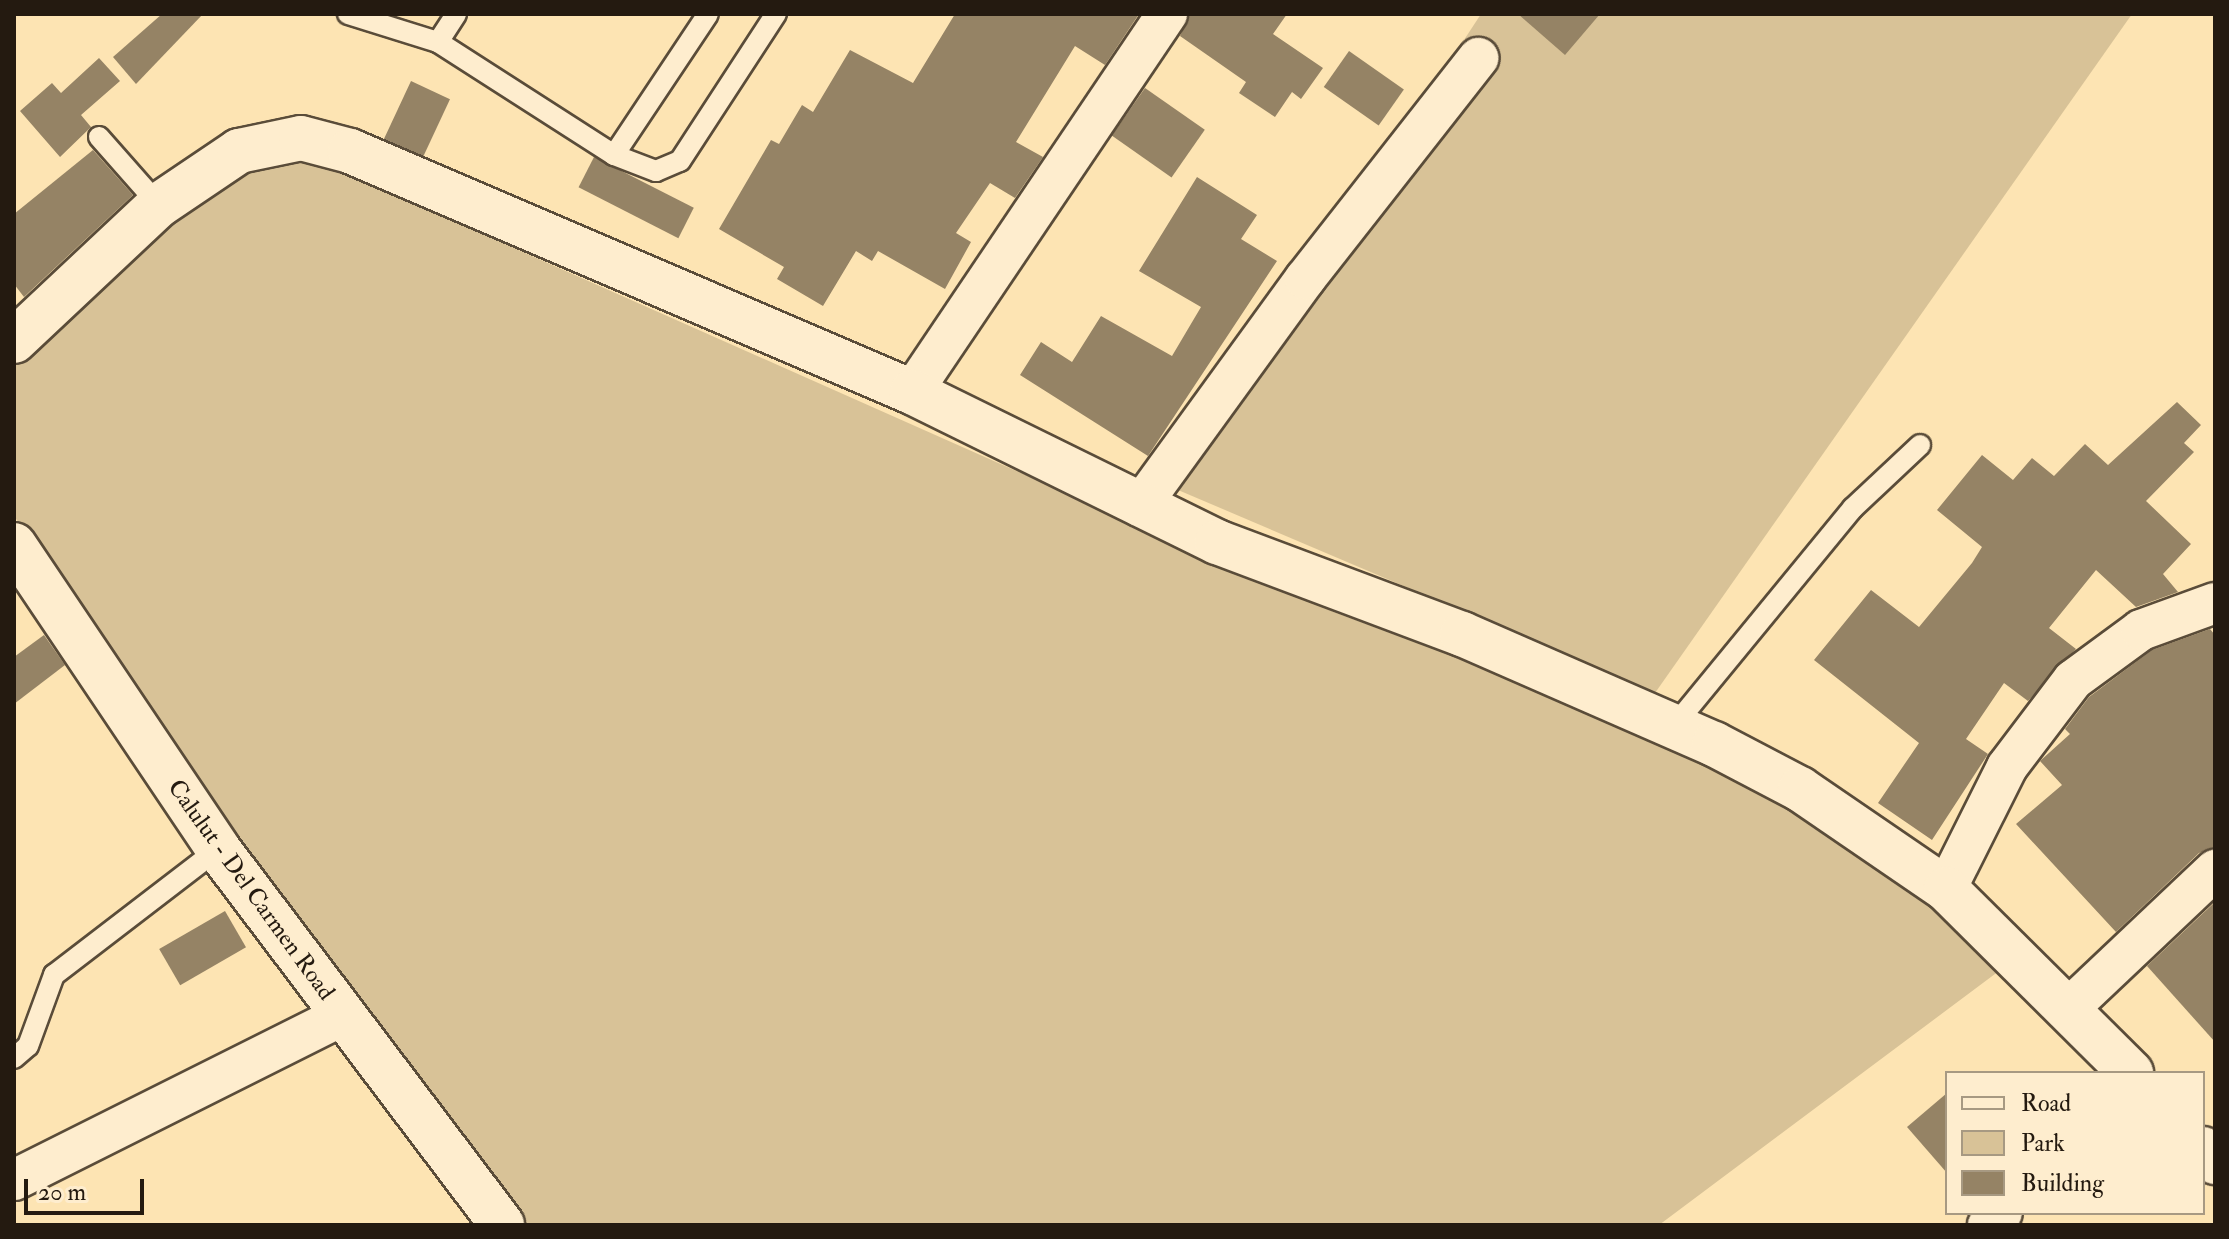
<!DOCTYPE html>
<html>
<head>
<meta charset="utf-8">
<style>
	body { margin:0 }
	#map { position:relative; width:2229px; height:1239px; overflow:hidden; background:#fde4b3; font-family:"IM FELL Double Pica",serif }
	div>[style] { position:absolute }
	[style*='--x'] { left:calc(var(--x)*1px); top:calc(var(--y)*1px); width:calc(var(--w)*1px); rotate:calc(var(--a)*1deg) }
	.green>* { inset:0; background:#d8c297 }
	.building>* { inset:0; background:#958365; transform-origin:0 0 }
	.roads { filter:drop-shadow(2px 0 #5a4c39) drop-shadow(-2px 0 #5a4c39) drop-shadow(0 2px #5a4c39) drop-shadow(0 -2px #5a4c39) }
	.lane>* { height:20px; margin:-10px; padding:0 10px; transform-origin:10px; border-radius:10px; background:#feedce }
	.street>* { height:40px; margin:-20px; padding:0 20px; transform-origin:20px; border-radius:20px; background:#feedce }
	.secondary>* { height:44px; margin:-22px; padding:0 22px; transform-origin:22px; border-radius:22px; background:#feedce }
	span { translate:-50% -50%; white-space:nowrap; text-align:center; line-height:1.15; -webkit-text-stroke:6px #feedce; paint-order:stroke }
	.street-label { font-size:24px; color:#241a10 }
	.frame { position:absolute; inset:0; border:16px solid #241a10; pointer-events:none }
	.legend { position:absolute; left:1945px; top:1071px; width:260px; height:144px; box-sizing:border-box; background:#feedce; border:2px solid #a79982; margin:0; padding:10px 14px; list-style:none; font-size:24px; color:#241a10 }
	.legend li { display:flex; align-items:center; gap:16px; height:40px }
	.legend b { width:40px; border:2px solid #a79982 }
	.scale { position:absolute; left:24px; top:1179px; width:120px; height:36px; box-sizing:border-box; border:4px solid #241a10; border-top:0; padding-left:10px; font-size:24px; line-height:28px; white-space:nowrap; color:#241a10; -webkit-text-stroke:6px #feedce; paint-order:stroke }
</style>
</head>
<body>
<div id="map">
	<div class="green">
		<i style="clip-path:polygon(1481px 14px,2132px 14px,1655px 693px,1171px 487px)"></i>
		<i style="clip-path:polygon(298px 162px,354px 177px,1334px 612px,1560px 696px,1713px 766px,1901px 868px,2007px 965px,1659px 1225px,519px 1225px,357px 1015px,14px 516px,14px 367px,179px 216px,258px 165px)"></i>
	</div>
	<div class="building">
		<i style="clip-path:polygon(162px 14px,203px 14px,136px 84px,113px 57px)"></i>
		<i style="clip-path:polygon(955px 14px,1139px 14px,1105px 65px,1075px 46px,1016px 142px,1043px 157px,1015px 198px,990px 183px,956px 233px,971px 242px,945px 289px,878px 251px,872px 261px,856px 251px,823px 306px,777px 279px,784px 267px,719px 229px,771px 140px,779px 144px,802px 105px,813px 112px,850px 50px,913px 83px)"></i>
		<i style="clip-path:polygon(1190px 14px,1287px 14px,1273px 34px,1323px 68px,1301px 99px,1292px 92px,1275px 117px,1239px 93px,1246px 82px,1180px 36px)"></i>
		<i style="clip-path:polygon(1518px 14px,1600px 14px,1565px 55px)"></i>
		<i style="left:1349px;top:51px;width:67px;height:44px;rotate:35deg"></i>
		<i style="clip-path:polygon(99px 58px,120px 81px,81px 115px,91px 127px,60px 157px,20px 111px,52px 83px,61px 93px)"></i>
		<i style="left:411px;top:81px;width:43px;height:64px;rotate:25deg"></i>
		<i style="left:1145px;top:88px;width:73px;height:58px;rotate:35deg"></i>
		<i style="clip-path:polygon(93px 150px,133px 195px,24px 297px,14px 284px,14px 214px)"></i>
		<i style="left:594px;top:157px;width:112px;height:34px;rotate:27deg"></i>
		<i style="clip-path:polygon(1197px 177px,1257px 215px,1241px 239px,1277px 261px,1148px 456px,1020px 375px,1041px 342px,1072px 362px,1101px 316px,1172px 356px,1201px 307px,1139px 271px)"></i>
		<i style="clip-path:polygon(2177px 402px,2201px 425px,2184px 443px,2194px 452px,2146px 501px,2191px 544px,2163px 574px,2178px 592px,2136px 607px,2096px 570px,2049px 628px,2076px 649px,2028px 701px,2004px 683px,1966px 739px,1988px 754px,1932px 840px,1878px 803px,1919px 743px,1814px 660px,1871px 590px,1919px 627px,1972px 563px,1982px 547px,1937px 510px,1982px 455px,2013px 480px,2032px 458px,2054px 476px,2085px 444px,2108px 465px)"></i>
		<i style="clip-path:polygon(2210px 629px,2215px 635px,2215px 848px,2199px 853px,2116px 932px,2016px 824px,2062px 785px,2040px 761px,2070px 734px,2065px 729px,2089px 697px,2152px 650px)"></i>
		<i style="clip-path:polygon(44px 635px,65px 665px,14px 704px,14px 657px)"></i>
		<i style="clip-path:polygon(2215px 902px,2215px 1042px,2147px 966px)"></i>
		<i style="left:225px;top:911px;width:42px;height:76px;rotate:60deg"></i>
		<i style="clip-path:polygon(1947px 1093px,1947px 1173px,1907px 1127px)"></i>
	</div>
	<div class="roads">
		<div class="lane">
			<i style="--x:348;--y:14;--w:94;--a:17.3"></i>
			<i style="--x:438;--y:42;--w:209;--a:32.7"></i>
			<i style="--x:614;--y:155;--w:45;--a:20.9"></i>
			<i style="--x:656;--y:171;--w:26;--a:-23"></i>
			<i style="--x:680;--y:161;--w:176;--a:-56.9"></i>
			<i style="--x:438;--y:42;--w:33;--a:-57"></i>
			<i style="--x:99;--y:137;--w:91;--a:48.6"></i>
			<i style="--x:614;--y:155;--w:169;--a:-56.3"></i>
			<i style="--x:1673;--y:727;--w:283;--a:-50.6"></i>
			<i style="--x:1853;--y:508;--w:92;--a:-43.2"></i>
			<i style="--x:14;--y:1058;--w:18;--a:-41"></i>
			<i style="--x:28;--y:1046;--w:76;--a:-69.9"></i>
			<i style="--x:54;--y:975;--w:207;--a:-37.5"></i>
		</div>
		<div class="street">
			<i style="--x:912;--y:392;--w:456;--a:-56"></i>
			<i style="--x:1140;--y:506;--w:281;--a:-54"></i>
			<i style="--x:1305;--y:279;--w:281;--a:-51.9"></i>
			<i style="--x:1946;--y:889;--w:136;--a:-63.4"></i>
			<i style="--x:2007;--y:767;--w:109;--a:-52.8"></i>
			<i style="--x:2073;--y:680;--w:84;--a:-36.3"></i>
			<i style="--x:2141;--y:630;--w:79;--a:-20"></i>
			<i style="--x:2067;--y:1010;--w:204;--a:-43.4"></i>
			<i style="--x:14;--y:1180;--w:366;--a:-26.6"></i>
			<i style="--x:1988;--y:1225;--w:18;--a:-41"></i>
		</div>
		<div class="secondary">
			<i style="--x:14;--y:341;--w:199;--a:-43.2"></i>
			<i style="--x:159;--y:205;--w:97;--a:-34"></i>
			<i style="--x:239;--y:151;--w:63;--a:-11.8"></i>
			<i style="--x:301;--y:138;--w:51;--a:14.9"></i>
			<i style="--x:350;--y:151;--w:611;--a:23.21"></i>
			<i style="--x:912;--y:392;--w:340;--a:26.2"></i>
			<i style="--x:1217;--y:542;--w:262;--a:20.6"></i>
			<i style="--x:1462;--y:634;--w:275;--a:23.6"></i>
			<i style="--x:1714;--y:744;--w:97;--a:27.6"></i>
			<i style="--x:1800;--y:789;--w:177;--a:34.4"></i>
			<i style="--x:1946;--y:889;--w:261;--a:44.8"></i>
			<i style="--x:14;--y:545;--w:366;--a:56.1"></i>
			<i style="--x:218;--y:849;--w:471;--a:52.9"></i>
			<i style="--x:2203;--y:1149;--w:18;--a:47"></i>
		</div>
	</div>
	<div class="street-label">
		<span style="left:251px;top:890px;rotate:54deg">Calulut - Del Carmen Road</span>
	</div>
	<div class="frame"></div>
	<ul class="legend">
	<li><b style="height:10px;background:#feedce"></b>Road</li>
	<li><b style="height:22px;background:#d8c297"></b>Park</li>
	<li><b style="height:22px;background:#958365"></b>Building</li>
	</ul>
	<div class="scale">20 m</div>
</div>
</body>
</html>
